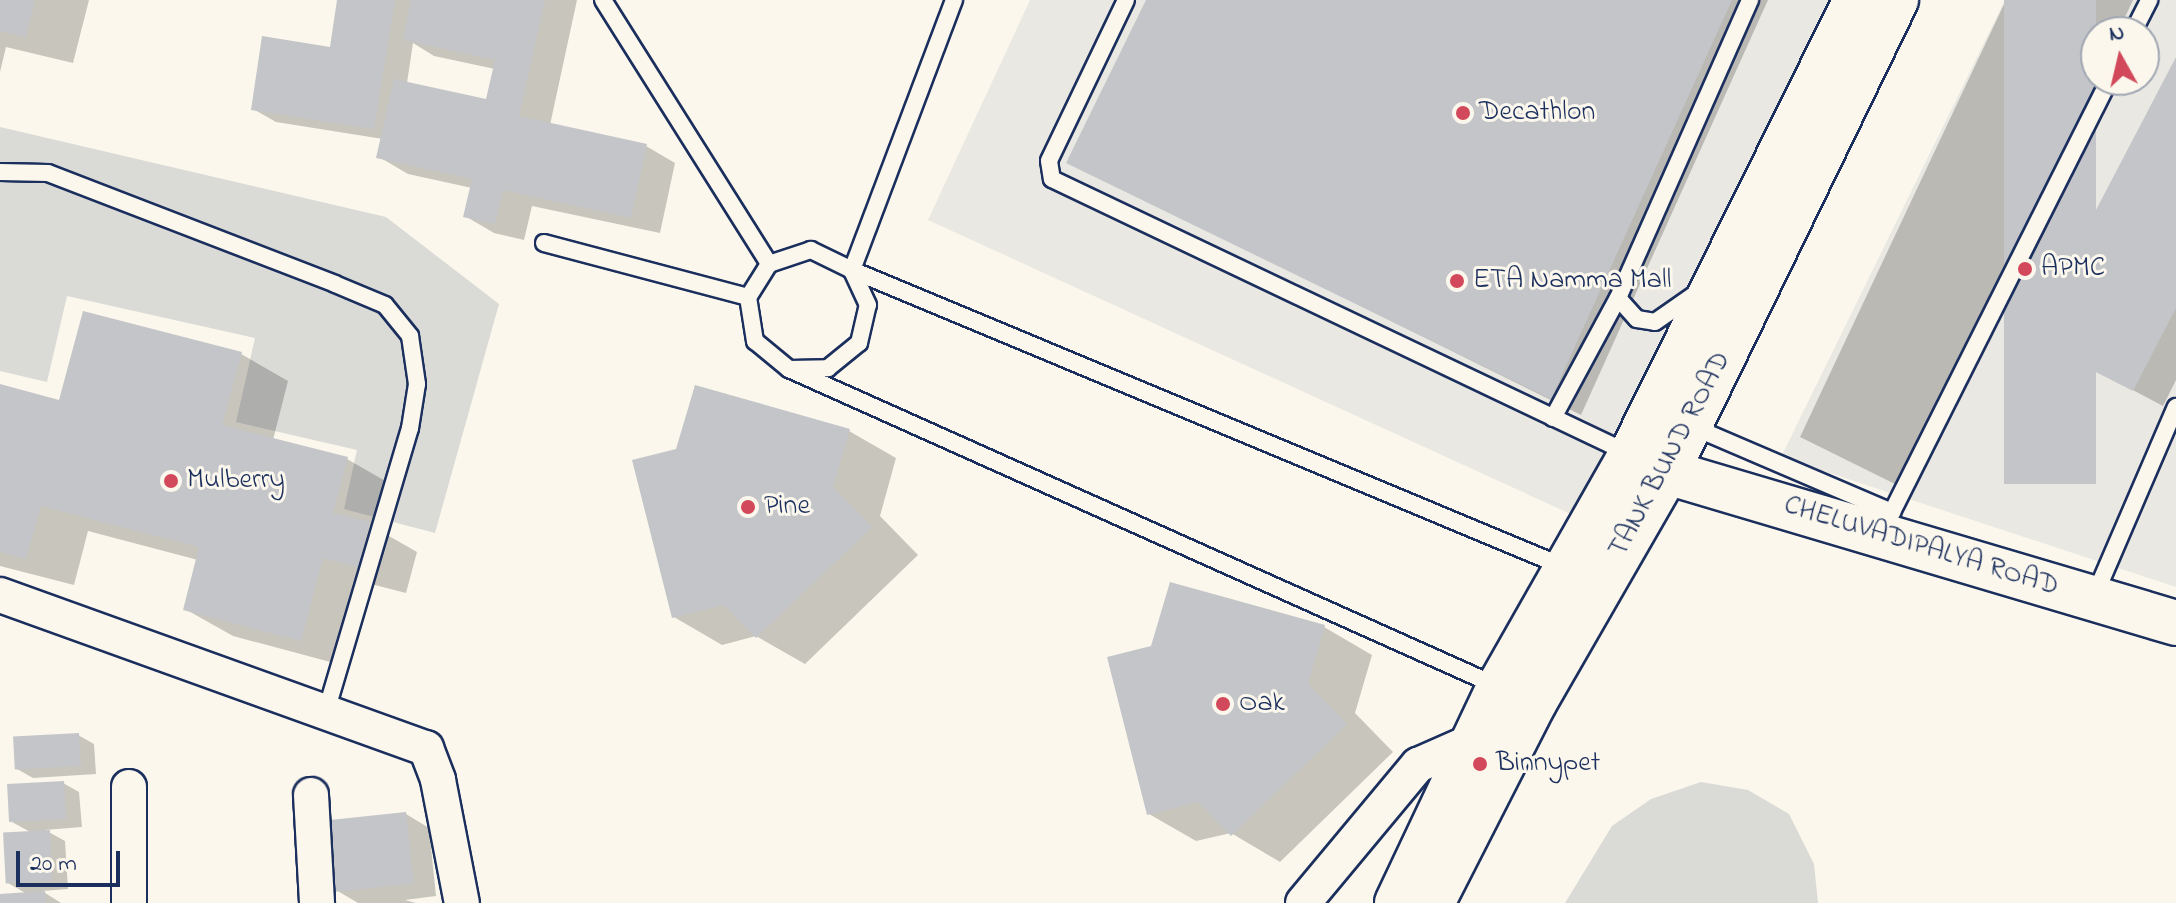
<!DOCTYPE html>
<html>
<head>
<meta charset="utf-8">
<style>
	body { margin:0 }
	#map { position:relative; width:2176px; height:903px; overflow:hidden; background:#fbf7ec; font-family:"Indie Flower",sans-serif }
	div>[style] { position:absolute }
	[style*='--x'] { left:calc(var(--x)*1px); top:calc(var(--y)*1px); width:calc(var(--w)*1px); rotate:calc(var(--a)*1deg) }
	.built>* { inset:0; background:#eae8e2 }
	.green>* { inset:0; background:#dadad7 }
	.shadow>* { inset:0; background:#0003 }
	.building>* { inset:0; background:#c3c5c9; transform-origin:0 0 }
	.roads { filter:drop-shadow(2px 0 #1b2f5e) drop-shadow(-2px 0 #1b2f5e) drop-shadow(0 2px #1b2f5e) drop-shadow(0 -2px #1b2f5e) }
	.lane>* { height:16px; margin:-8px; padding:0 8px; transform-origin:8px; border-radius:8px; background:#fbf7ec }
	.street>* { height:34px; margin:-17px; padding:0 17px; transform-origin:17px; border-radius:17px; background:#fbf7ec }
	.secondary>* { height:44px; margin:-22px; padding:0 22px; transform-origin:22px; border-radius:22px; background:#fbf7ec }
	.primary>* { height:44px; margin:-22px; padding:0 22px; transform-origin:22px; border-radius:22px; background:#fbf7ec }
	.dots>* { width:22px; height:22px; translate:-50% -50%; box-sizing:border-box; border:4px solid #fbf7ec; border-radius:50% }
	span { translate:-50% -50%; white-space:nowrap; text-align:center; line-height:1.15; -webkit-text-stroke:6px #fbf7ec; paint-order:stroke }
	.poi-label { font-size:28px; color:#1b2f5e }
	.left { translate:0 -50%; text-align:left }
	.street-label { font-size:28px; color:#1b2f5e }
	.north { position:absolute; left:2080px; top:16px; width:80px; height:80px; box-sizing:border-box; background:#fbf7ec; border:2px solid #a1a7b3; border-radius:50%; rotate:352deg; font-size:22px; font-weight:700; line-height:32px; text-align:center; color:#1b2f5e }
	.north::after { content:''; display:block; margin:auto; width:28px; height:36px; background:#d1495b; clip-path:polygon(50% 0,100% 100%,50% 72%,0 100%) }
	.scale { position:absolute; left:16px; top:851px; width:104px; height:36px; box-sizing:border-box; border:4px solid #1b2f5e; border-top:0; padding-left:10px; font-size:24px; line-height:28px; white-space:nowrap; color:#1b2f5e; -webkit-text-stroke:6px #fbf7ec; paint-order:stroke }
</style>
</head>
<body>
<div id="map">
	<div class="built">
		<i style="clip-path:polygon(1030px 0,1850px 0,1599px 527px,928px 220px)"></i>
		<i style="clip-path:polygon(evenodd,2005px 0,2176px 0,2176px 587px,1781px 457px,2005px 0,2096px 32px,2144px 32px,2144px 80px,2096px 80px,2096px 32px)"></i>
	</div>
	<div class="green">
		<i style="clip-path:polygon(0 127px,386px 217px,499px 304px,435px 533px,344px 509px,357px 450px,236px 422px,255px 338px,67px 296px,47px 382px,0 371px)"></i>
		<i style="clip-path:polygon(1701px 782px,1748px 790px,1789px 814px,1814px 864px,1818px 903px,1565px 903px,1612px 826px,1651px 799px)"></i>
	</div>
	<div class="shadow">
		<i style="clip-path:polygon(0 0,89px 0,73px 63px,6px 47px,0 72px)"></i>
		<i style="clip-path:polygon(evenodd,339px 0,577px 0,550px 125px,646px 146px,675px 163px,660px 233px,532px 206px,524px 240px,494px 233px,465px 216px,472px 188px,408px 174px,379px 157px,383px 139px,276px 122px,253px 109px,331px 49px,339px 0,413px 43px,434px 56px,495px 69px,488px 101px,407px 83px,413px 43px)"></i>
		<i style="clip-path:polygon(1149px 0,1768px 0,1581px 415px,1069px 162px)"></i>
		<i style="clip-path:polygon(2006px 0,2133px 0,2118px 32px,2096px 32px,2096px 79px,1903px 488px,1800px 437px)"></i>
		<i style="clip-path:polygon(2176px 61px,2176px 380px,2163px 406px,2059px 351px)"></i>
		<i style="clip-path:polygon(241px 354px,288px 381px,273px 440px,347px 459px,394px 486px,382px 532px,417px 552px,406px 593px,371px 584px,349px 667px,233px 636px,185px 609px,198px 560px,88px 531px,74px 585px,0 566px,0 386px,60px 402px)"></i>
		<i style="clip-path:polygon(849px 431px,896px 458px,880px 516px,918px 555px,805px 664px,756px 636px,722px 645px,674px 617px)"></i>
		<i style="clip-path:polygon(1324px 627px,1372px 655px,1355px 713px,1393px 752px,1280px 862px,1231px 833px,1196px 841px,1149px 814px,1153px 647px)"></i>
		<i style="clip-path:polygon(78px 735px,94px 744px,96px 774px,33px 778px,17px 769px)"></i>
		<i style="clip-path:polygon(63px 783px,79px 792px,82px 827px,45px 830px,65px 841px,68px 889px,42px 891px,61px 903px,0 903px,0 896px,27px 894px,8px 883px,32px 833px,12px 822px)"></i>
		<i style="clip-path:polygon(406px 814px,429px 828px,436px 896px,405px 900px,416px 903px,358px 903px,336px 890px)"></i>
	</div>
	<div class="building">
		<i style="clip-path:polygon(0 0,35px 0,26px 37px,0 31px)"></i>
		<i style="clip-path:polygon(337px 0,395px 0,374px 129px,251px 110px,262px 36px,330px 47px)"></i>
		<i style="clip-path:polygon(411px 0,545px 0,519px 116px,647px 144px,631px 218px,503px 190px,495px 224px,463px 217px,472px 179px,376px 158px,394px 79px,486px 99px,495px 60px,403px 40px)"></i>
		<i style="clip-path:polygon(1146px 0,1732px 0,1551px 399px,1066px 163px)"></i>
		<i style="left:2004px;top:0;width:92px;height:484px"></i>
		<i style="clip-path:polygon(2176px 57px,2176px 308px,2133px 391px,2029px 338px)"></i>
		<i style="clip-path:polygon(83px 311px,242px 352px,222px 425px,348px 457px,333px 513px,370px 522px,358px 567px,323px 558px,301px 641px,183px 610px,199px 547px,41px 506px,26px 559px,0 552px,0 384px,59px 400px)"></i>
		<i style="clip-path:polygon(695px 385px,850px 429px,833px 487px,872px 527px,756px 638px,724px 605px,672px 618px,632px 460px,676px 449px)"></i>
		<i style="clip-path:polygon(1170px 582px,1325px 625px,1308px 684px,1347px 724px,1231px 836px,1198px 802px,1147px 815px,1107px 657px,1151px 646px)"></i>
		<i style="left:79px;top:733px;width:33px;height:66px;rotate:87deg"></i>
		<i style="left:64px;top:781px;width:38px;height:57px;rotate:87deg"></i>
		<i style="left:406px;top:812px;width:72px;height:79px;rotate:84deg"></i>
		<i style="left:50px;top:830px;width:51px;height:47px;rotate:87deg"></i>
		<i style="clip-path:polygon(45px 891px,46px 903px,0 903px,0 894px)"></i>
	</div>
	<div class="roads">
		<div class="lane">
			<i style="--x:603;--y:0;--w:312;--a:57.8"></i>
			<i style="--x:954;--y:0;--w:289;--a:110.7"></i>
			<i style="--x:852;--y:270;--w:775;--a:22.63"></i>
			<i style="--x:1126;--y:0;--w:178;--a:115.6"></i>
			<i style="--x:1049;--y:161;--w:18;--a:81"></i>
			<i style="--x:1052;--y:179;--w:638;--a:25.44"></i>
			<i style="--x:2133;--y:32;--w:36;--a:-63"></i>
			<i style="--x:0;--y:172;--w:48;--a:1.2"></i>
			<i style="--x:48;--y:173;--w:308;--a:21.1"></i>
			<i style="--x:335;--y:284;--w:54;--a:22.8"></i>
			<i style="--x:385;--y:305;--w:40;--a:51"></i>
			<i style="--x:410;--y:336;--w:49;--a:81.7"></i>
			<i style="--x:417;--y:384;--w:45;--a:99"></i>
			<i style="--x:410;--y:428;--w:293;--a:106.5"></i>
			<i style="--x:544;--y:243;--w:211;--a:14.8"></i>
			<i style="--x:1618;--y:298;--w:28;--a:48"></i>
			<i style="--x:1637;--y:319;--w:18;--a:9"></i>
			<i style="--x:1655;--y:322;--w:52;--a:-34.9"></i>
			<i style="--x:789;--y:369;--w:39;--a:-1"></i>
			<i style="--x:828;--y:368;--w:40;--a:-39"></i>
			<i style="--x:859;--y:343;--w:39;--a:-77"></i>
			<i style="--x:868;--y:305;--w:38;--a:-115"></i>
			<i style="--x:852;--y:270;--w:46;--a:-154"></i>
			<i style="--x:811;--y:250;--w:44;--a:161.6"></i>
			<i style="--x:769;--y:264;--w:39;--a:122"></i>
			<i style="--x:748;--y:297;--w:45;--a:81"></i>
			<i style="--x:755;--y:341;--w:44;--a:39.5"></i>
			<i style="--x:789;--y:369;--w:776;--a:24.12"></i>
			<i style="--x:1553;--y:418;--w:136;--a:-61.6"></i>
			<i style="--x:1618;--y:298;--w:326;--a:-66.1"></i>
			<i style="--x:1691;--y:426;--w:219;--a:23.2"></i>
			<i style="--x:1892;--y:512;--w:483;--a:-63.3"></i>
			<i style="--x:2094;--y:597;--w:207;--a:-66.7"></i>
		</div>
		<div class="street">
			<i style="--x:0;--y:595;--w:453;--a:19.8"></i>
			<i style="--x:426;--y:748;--w:34;--a:69"></i>
			<i style="--x:438;--y:780;--w:125;--a:79"></i>
			<i style="--x:311;--y:795;--w:108;--a:86.8"></i>
			<i style="--x:129;--y:903;--w:116;--a:-90"></i>
			<i style="--x:1303;--y:903;--w:180;--a:-50.2"></i>
			<i style="--x:1418;--y:765;--w:62;--a:-23.7"></i>
		</div>
		<div class="secondary">
			<i style="--x:1667;--y:472;--w:531;--a:16.52"></i>
		</div>
		<div class="primary">
			<i style="--x:1397;--y:903;--w:239;--a:-64.7"></i>
			<i style="--x:1499;--y:687;--w:267;--a:-60.4"></i>
			<i style="--x:1631;--y:455;--w:508;--a:-63.69"></i>
			<i style="--x:1432;--y:903;--w:225;--a:-63"></i>
			<i style="--x:1534;--y:703;--w:267;--a:-60.1"></i>
			<i style="--x:1667;--y:472;--w:525;--a:-64.12"></i>
		</div>
	</div>
	<div class="dots">
		<i style="left:1463px;top:113px;background:#d1495b"></i>
		<i style="left:2025px;top:269px;background:#d1495b"></i>
		<i style="left:1457px;top:281px;background:#d1495b"></i>
		<i style="left:171px;top:481px;background:#d1495b"></i>
		<i style="left:748px;top:507px;background:#d1495b"></i>
		<i style="left:1223px;top:704px;background:#d1495b"></i>
		<i style="left:1480px;top:764px;background:#d1495b"></i>
	</div>
	<div class="poi-label">
		<span class="left" style="left:1479px;top:113px">Decathlon</span>
		<span class="left" style="left:2041px;top:269px">APMC</span>
		<span class="left" style="left:1473px;top:281px">ETA Namma Mall</span>
		<span class="left" style="left:187px;top:481px">Mulberry</span>
		<span class="left" style="left:764px;top:507px">Pine</span>
		<span class="left" style="left:1239px;top:704px">Oak</span>
		<span class="left" style="left:1496px;top:764px">Binnypet</span>
	</div>
	<div class="street-label">
		<span style="left:1671px;top:455px;rotate:-62deg">TANK BUND ROAD</span>
		<span style="left:1921px;top:547px;rotate:17deg">CHELUVADIPALYA ROAD</span>
	</div>
	<div class="north">N</div>
	<div class="scale">20 m</div>
</div>
</body>
</html>
